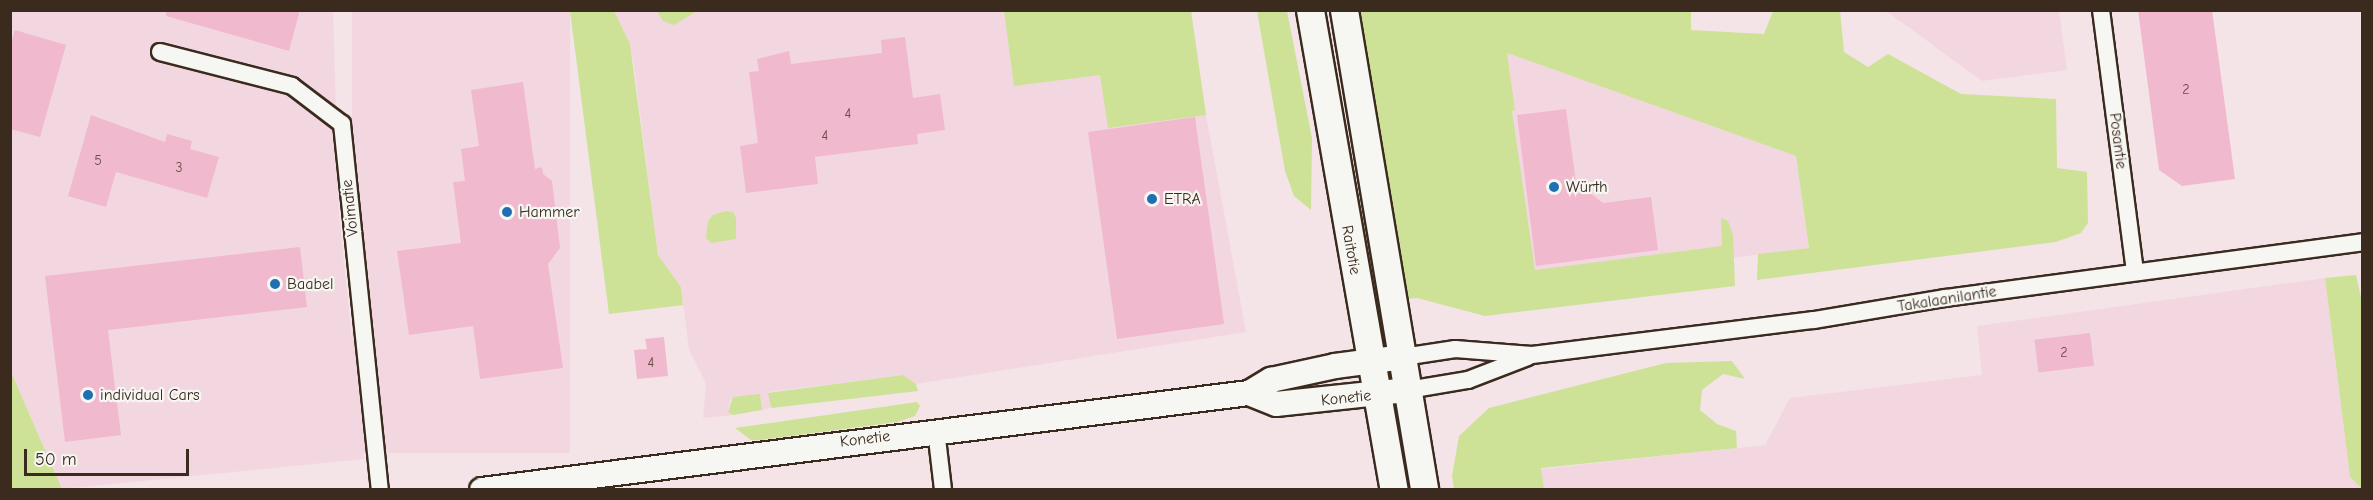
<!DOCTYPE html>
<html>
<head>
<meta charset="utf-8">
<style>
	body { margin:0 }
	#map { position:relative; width:2373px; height:500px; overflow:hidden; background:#f4e4e7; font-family:"Comic Neue",sans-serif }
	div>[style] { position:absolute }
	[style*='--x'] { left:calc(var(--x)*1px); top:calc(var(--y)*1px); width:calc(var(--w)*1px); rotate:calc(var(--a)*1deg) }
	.built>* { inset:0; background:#f3d7e0; transform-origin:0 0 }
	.green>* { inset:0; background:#cde297 }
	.building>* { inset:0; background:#f1b9ce; transform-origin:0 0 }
	.roads { filter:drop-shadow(2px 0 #3b2a1e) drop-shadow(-2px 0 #3b2a1e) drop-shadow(0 2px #3b2a1e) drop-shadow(0 -2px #3b2a1e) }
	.street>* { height:16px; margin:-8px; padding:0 8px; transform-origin:8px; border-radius:8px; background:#f6f6f2 }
	.secondary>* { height:24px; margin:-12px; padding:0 12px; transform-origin:12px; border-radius:12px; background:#f6f6f2 }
	.primary>* { height:27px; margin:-13.5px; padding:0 13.5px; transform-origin:13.5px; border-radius:13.5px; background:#f6f6f2 }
	.dots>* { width:16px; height:16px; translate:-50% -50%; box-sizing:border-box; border:3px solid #f6f6f2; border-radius:50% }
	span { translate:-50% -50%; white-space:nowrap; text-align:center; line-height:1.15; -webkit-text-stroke:4.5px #f6f6f2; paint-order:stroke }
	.number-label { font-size:14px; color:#684e4a }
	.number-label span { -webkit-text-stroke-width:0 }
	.street-label { font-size:16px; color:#3b2a1e }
	.poi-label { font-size:16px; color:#3b2a1e }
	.left { translate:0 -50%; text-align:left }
	.frame { position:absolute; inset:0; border:12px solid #3b2a1e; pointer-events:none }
	.scale { position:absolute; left:24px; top:449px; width:165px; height:27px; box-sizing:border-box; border:3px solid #3b2a1e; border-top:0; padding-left:8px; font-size:18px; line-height:21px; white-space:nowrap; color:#3b2a1e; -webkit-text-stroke:4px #f6f6f2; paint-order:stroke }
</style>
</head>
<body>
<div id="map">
	<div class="built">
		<i style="clip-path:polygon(11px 11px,333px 11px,339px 213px,364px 459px,62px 489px,11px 372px)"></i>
		<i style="left:352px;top:11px;width:218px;height:442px"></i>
		<i style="clip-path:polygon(614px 11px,1191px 11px,1206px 115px,1246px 332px,916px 384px,903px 375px,769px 392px,772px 408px,762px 410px,760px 395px,730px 400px,728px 412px,733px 415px,703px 418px,706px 383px,689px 350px,681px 287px,658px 255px,633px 58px)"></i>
		<i style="clip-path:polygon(1886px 11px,2059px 11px,2067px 70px,1982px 81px)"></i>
		<i style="clip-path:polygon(1507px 53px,1796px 156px,1809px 248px,1487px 289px)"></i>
		<i style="clip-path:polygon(2325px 278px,2350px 477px,2362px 489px,1544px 490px,1541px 469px,1765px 445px,1790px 398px,1982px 375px,1977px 326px)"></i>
	</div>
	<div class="green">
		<i style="clip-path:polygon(570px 11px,614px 11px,630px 44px,658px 255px,681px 287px,683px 305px,609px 314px)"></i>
		<i style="clip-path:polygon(657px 11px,697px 11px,674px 25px,663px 21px)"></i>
		<i style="clip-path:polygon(1004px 11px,1191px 11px,1206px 115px,1108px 128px,1100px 75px,1014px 86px)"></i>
		<i style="clip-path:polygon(1257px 11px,1287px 11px,1312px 138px,1311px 210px,1294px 196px,1285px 171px)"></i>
		<i style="clip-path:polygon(1354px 11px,1691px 11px,1691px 30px,1764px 34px,1773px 11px,1840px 11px,1844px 52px,1868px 67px,1888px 54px,1961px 94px,2056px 99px,2057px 168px,2087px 172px,2088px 223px,2081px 233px,2056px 242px,1757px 280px,1758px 254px,1809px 248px,1796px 156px,1507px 53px,1515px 110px,1512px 111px,1535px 270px,1722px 246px,1721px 218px,1728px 221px,1733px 235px,1735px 286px,1485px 316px,1417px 298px,1406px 299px)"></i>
		<i style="clip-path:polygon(726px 211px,733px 212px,736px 218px,736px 239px,711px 243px,706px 238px,708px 221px,713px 215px)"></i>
		<i style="clip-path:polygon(2356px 275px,2362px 302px,2362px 489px,2350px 477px,2325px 278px)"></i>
		<i style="clip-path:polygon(1732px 361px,1745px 379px,1723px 374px,1702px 390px,1700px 410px,1717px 424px,1736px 431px,1737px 448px,1541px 468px,1544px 489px,1454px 489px,1452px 476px,1459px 436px,1489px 408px,1666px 363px)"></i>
		<i style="clip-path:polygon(11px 372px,62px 489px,11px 489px)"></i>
		<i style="clip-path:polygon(903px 375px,916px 384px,918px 391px,772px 408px,770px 403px,768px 393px)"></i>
		<i style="clip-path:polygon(760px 394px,762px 410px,733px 415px,728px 412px,733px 397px)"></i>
		<i style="clip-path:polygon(917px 402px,920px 406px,915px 416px,897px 422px,760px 440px,751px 440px,735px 428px)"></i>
	</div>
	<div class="building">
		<i style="clip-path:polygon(166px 10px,300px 10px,289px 51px,166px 16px)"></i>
		<i style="clip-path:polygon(2138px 10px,2212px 10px,2235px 179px,2182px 186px,2159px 170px)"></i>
		<i style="clip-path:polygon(15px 30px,66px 45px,40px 137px,10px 129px,10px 46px)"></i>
		<i style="clip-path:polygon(905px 37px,913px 98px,940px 94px,945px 130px,917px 134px,918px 144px,815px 157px,818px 184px,746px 193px,740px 146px,758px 143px,749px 72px,759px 71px,757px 59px,789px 51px,791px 64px,882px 53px,881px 40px)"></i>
		<i style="clip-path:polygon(523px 82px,535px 169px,542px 167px,543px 174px,552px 181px,560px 248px,548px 264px,563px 368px,480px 379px,473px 326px,409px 335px,397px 251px,461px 243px,453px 182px,465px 181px,461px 149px,479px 146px,471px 90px)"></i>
		<i style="clip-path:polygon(1566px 109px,1576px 182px,1603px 203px,1651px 197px,1658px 250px,1536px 266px,1517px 115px)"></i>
		<i style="clip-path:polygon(91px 115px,165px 142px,167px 134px,192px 141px,190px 149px,219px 157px,207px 198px,116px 172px,106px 207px,68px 196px)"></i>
		<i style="left:1195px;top:117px;width:209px;height:108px;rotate:82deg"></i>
		<i style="clip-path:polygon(300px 247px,307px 307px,108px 330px,121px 435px,65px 442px,45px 276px)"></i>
		<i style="left:2090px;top:333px;width:33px;height:56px;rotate:83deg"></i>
		<i style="clip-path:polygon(664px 337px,668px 376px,637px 379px,634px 350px,647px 349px,645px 339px)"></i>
	</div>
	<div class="roads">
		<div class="street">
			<i style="--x:2101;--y:10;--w:264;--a:82.6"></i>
			<i style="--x:160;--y:52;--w:136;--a:14.4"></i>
			<i style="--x:292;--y:86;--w:63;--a:37.2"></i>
			<i style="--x:342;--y:124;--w:368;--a:84.1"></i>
			<i style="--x:1403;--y:357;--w:53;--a:-8.7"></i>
			<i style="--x:1455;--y:349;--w:77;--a:4.5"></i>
			<i style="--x:1532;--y:355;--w:284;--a:-7.1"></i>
			<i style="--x:1814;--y:320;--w:133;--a:-9.5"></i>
			<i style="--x:1945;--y:298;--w:421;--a:-7.6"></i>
			<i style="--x:1408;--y:390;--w:61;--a:-9.5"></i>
			<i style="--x:1468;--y:380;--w:64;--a:-21"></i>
			<i style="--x:936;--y:430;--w:60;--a:83.3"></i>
		</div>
		<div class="secondary">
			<i style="--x:1249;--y:393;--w:29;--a:22"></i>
			<i style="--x:1276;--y:404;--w:133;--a:-6.1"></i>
			<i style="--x:482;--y:490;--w:773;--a:-7.21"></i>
			<i style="--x:1249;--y:393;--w:26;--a:-31"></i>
			<i style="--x:1271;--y:380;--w:66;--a:-12.3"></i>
			<i style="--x:1335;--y:366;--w:69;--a:-7.5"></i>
		</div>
		<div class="primary">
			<i style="--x:1310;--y:10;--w:487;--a:80.1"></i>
			<i style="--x:1344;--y:10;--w:487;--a:80.5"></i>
		</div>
	</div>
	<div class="dots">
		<i style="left:1554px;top:187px;background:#1f6fb2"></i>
		<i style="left:1152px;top:199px;background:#1f6fb2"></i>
		<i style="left:507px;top:212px;background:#1f6fb2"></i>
		<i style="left:275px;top:284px;background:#1f6fb2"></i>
		<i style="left:88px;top:395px;background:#1f6fb2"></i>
	</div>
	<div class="number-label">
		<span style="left:2186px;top:90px">2</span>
		<span style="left:848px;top:114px">4</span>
		<span style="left:825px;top:136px">4</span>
		<span style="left:98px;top:161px">5</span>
		<span style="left:179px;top:168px">3</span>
		<span style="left:2064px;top:353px">2</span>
		<span style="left:651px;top:363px">4</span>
	</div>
	<div class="street-label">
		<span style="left:2118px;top:141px;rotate:83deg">Posantie</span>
		<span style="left:350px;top:208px;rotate:-96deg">Voimatie</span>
		<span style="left:1351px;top:250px;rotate:80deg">Raitotie</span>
		<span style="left:1947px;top:299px;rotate:-9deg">Takalaanilantie</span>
		<span style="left:1346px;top:398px;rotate:-6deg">Konetie</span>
		<span style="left:865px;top:439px;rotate:-7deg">Konetie</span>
	</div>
	<div class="poi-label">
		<span class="left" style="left:1566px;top:187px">Würth</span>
		<span class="left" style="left:1164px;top:199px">ETRA</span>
		<span class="left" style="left:519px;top:212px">Hammer</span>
		<span class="left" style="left:287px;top:284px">Baabel</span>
		<span class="left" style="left:100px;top:395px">individual Cars</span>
	</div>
	<div class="frame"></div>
	<div class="scale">50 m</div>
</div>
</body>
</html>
